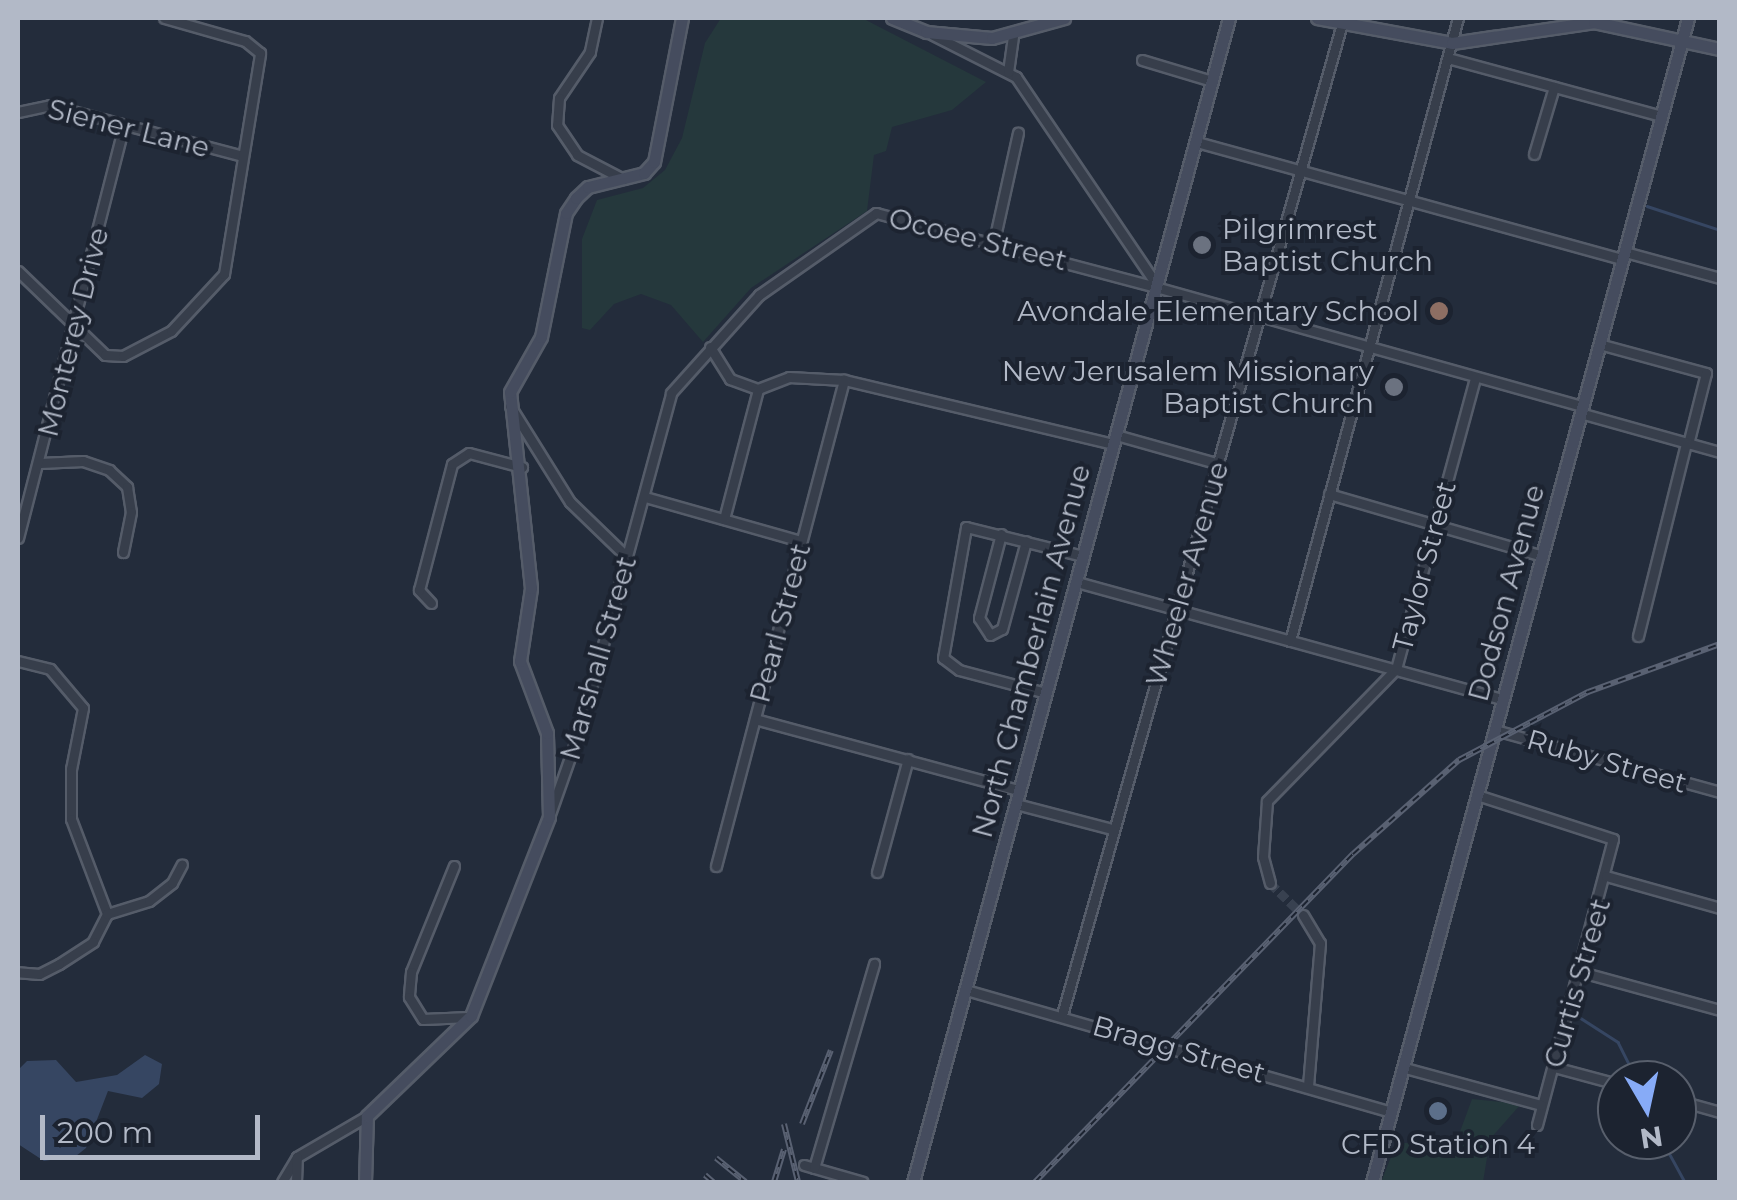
<!DOCTYPE html>
<html>
<head>
<meta charset="utf-8">
<style>
	body { margin:0 }
	#map { position:relative; width:1737px; height:1200px; overflow:hidden; background:#232c3b; font-family:Montserrat,sans-serif }
	div>[style] { position:absolute }
	[style*='--x'] { left:calc(var(--x)*1px); top:calc(var(--y)*1px); width:calc(var(--w)*1px); rotate:calc(var(--a)*1deg) }
	.green>* { inset:0; background:#25383c }
	.water>* { inset:0; background:#364662 }
	.stream>* { height:2.5px; margin:-1.25px; padding:0 1.25px; transform-origin:1.25px; border-radius:1.25px; background:#364662 }
	.street-tunnel>* { height:9px; margin-top:-4.5px; transform-origin:0; background:repeating-linear-gradient(90deg,#384150 0 9px,transparent 0 13.5px) }
	.roads { filter:drop-shadow(2px 0 #555c69) drop-shadow(-2px 0 #555c69) drop-shadow(0 2px #555c69) drop-shadow(0 -2px #555c69) }
	.street>* { height:9px; margin:-4.5px; padding:0 4.5px; transform-origin:4.5px; border-radius:4.5px; background:#373e4b }
	.secondary>* { height:11px; margin:-5.5px; padding:0 5.5px; transform-origin:5.5px; border-radius:5.5px; background:#454c5e }
	.rail>* { height:6px; margin-top:-3px; transform-origin:0; background:repeating-linear-gradient(90deg,#1c2330 0 8px,#596172 0 16px); box-sizing:border-box; border-block:2px solid #596172 }
	.dots>* { width:28px; height:28px; translate:-50% -50%; box-sizing:border-box; border:5px solid #1c2330; border-radius:50% }
	span { translate:-50% -50%; white-space:nowrap; text-align:center; line-height:1.15; -webkit-text-stroke:8px #1c2330; paint-order:stroke }
	.street-label { font-size:28px; color:#b2b9c7 }
	.poi-label { font-size:28px; color:#b2b9c7 }
	.left { translate:0 -50%; text-align:left }
	.right { translate:-100% -50%; text-align:right }
	.frame { position:absolute; inset:0; border:20px solid #b2b9c7; pointer-events:none }
	.north { position:absolute; left:1597px; top:1060px; width:100px; height:100px; box-sizing:border-box; background:#1c2330; border:2px solid #585f6c; border-radius:50%; rotate:171deg; font-size:28px; font-weight:700; line-height:40px; text-align:center; color:#b2b9c7 }
	.north::after { content:''; display:block; margin:auto; width:35px; height:45px; background:#87abf7; clip-path:polygon(50% 0,100% 100%,50% 72%,0 100%) }
	.scale { position:absolute; left:40px; top:1115px; width:220px; height:45px; box-sizing:border-box; border:5px solid #b2b9c7; border-top:0; padding-left:12px; font-size:30px; line-height:35px; white-space:nowrap; color:#b2b9c7; -webkit-text-stroke:8px #1c2330; paint-order:stroke }
</style>
</head>
<body>
<div id="map">
	<div class="green">
		<i style="clip-path:polygon(721px 18px,862px 18px,986px 82px,952px 110px,892px 127px,886px 151px,874px 155px,867px 211px,751px 288px,703px 342px,671px 305px,641px 294px,614px 304px,590px 330px,582px 328px,582px 239px,597px 200px,643px 188px,665px 170px,682px 138px,705px 43px)"></i>
		<i style="clip-path:polygon(1472px 1099px,1521px 1104px,1490px 1139px,1483px 1182px,1381px 1182px,1397px 1142px,1454px 1148px)"></i>
	</div>
	<div class="water">
		<i style="clip-path:polygon(145px 1055px,162px 1064px,159px 1084px,142px 1098px,108px 1091px,86px 1148px,76px 1156px,44px 1161px,18px 1144px,18px 1070px,27px 1061px,56px 1060px,76px 1082px,117px 1075px)"></i>
	</div>
	<div class="stream">
		<i style="--x:1647;--y:206;--w:77;--a:18.2"></i>
		<i style="--x:1576;--y:1015;--w:50;--a:32.7"></i>
		<i style="--x:1618;--y:1042;--w:42;--a:63.4"></i>
		<i style="--x:1662;--y:1140;--w:48;--a:61.3"></i>
	</div>
	<div class="street-tunnel">
		<i style="--x:1270;--y:883;--w:46;--a:44.1"></i>
	</div>
	<div class="roads">
		<div class="street">
			<i style="--x:597;--y:18;--w:35;--a:102"></i>
			<i style="--x:590;--y:52;--w:55;--a:124"></i>
			<i style="--x:559;--y:98;--w:27;--a:94"></i>
			<i style="--x:557;--y:125;--w:36;--a:56"></i>
			<i style="--x:577;--y:155;--w:52;--a:27.6"></i>
			<i style="--x:933;--y:35;--w:93;--a:26.8"></i>
			<i style="--x:1016;--y:77;--w:255;--a:55.9"></i>
			<i style="--x:1159;--y:288;--w:439;--a:15.6"></i>
			<i style="--x:1448;--y:58;--w:221;--a:15.2"></i>
			<i style="--x:1142;--y:60;--w:73;--a:16.7"></i>
			<i style="--x:1008;--y:72;--w:36;--a:-82"></i>
			<i style="--x:18;--y:112;--w:33;--a:-12"></i>
			<i style="--x:50;--y:105;--w:196;--a:14.8"></i>
			<i style="--x:1197;--y:142;--w:442;--a:15.4"></i>
			<i style="--x:1534;--y:154;--w:70;--a:-73.4"></i>
			<i style="--x:994;--y:241;--w:111;--a:-77.5"></i>
			<i style="--x:1625;--y:252;--w:98;--a:15.3"></i>
			<i style="--x:18;--y:271;--w:121;--a:44"></i>
			<i style="--x:105;--y:355;--w:18;--a:3"></i>
			<i style="--x:123;--y:356;--w:54;--a:-27.5"></i>
			<i style="--x:171;--y:331;--w:78;--a:-47.1"></i>
			<i style="--x:224;--y:274;--w:224;--a:-80.7"></i>
			<i style="--x:260;--y:53;--w:19;--a:-141"></i>
			<i style="--x:245;--y:41;--w:84;--a:-164.1"></i>
			<i style="--x:1599;--y:344;--w:111;--a:15.2"></i>
			<i style="--x:1706;--y:373;--w:73;--a:104.2"></i>
			<i style="--x:710;--y:347;--w:38;--a:58"></i>
			<i style="--x:730;--y:379;--w:30;--a:20"></i>
			<i style="--x:758;--y:389;--w:33;--a:-21"></i>
			<i style="--x:789;--y:377;--w:55;--a:3.1"></i>
			<i style="--x:844;--y:380;--w:277;--a:13.4"></i>
			<i style="--x:510;--y:406;--w:113;--a:58"></i>
			<i style="--x:570;--y:502;--w:78;--a:44"></i>
			<i style="--x:1580;--y:413;--w:145;--a:15.6"></i>
			<i style="--x:1116;--y:435;--w:107;--a:15.7"></i>
			<i style="--x:40;--y:463;--w:43;--a:-2.7"></i>
			<i style="--x:83;--y:461;--w:28;--a:19"></i>
			<i style="--x:109;--y:470;--w:25;--a:43"></i>
			<i style="--x:127;--y:487;--w:25;--a:81"></i>
			<i style="--x:131;--y:512;--w:41;--a:101.3"></i>
			<i style="--x:1329;--y:494;--w:222;--a:16.2"></i>
			<i style="--x:645;--y:497;--w:162;--a:15.8"></i>
			<i style="--x:724;--y:519;--w:134;--a:-75.3"></i>
			<i style="--x:1001;--y:534;--w:87;--a:104.7"></i>
			<i style="--x:979;--y:618;--w:20;--a:57"></i>
			<i style="--x:990;--y:635;--w:13;--a:-27"></i>
			<i style="--x:1002;--y:629;--w:91;--a:-74.7"></i>
			<i style="--x:18;--y:538;--w:425;--a:-75.6"></i>
			<i style="--x:1077;--y:582;--w:442;--a:15.4"></i>
			<i style="--x:431;--y:603;--w:18;--a:-133"></i>
			<i style="--x:419;--y:590;--w:130;--a:-75.3"></i>
			<i style="--x:452;--y:464;--w:20;--a:-33"></i>
			<i style="--x:469;--y:453;--w:55;--a:14.8"></i>
			<i style="--x:1638;--y:636;--w:198;--a:-76"></i>
			<i style="--x:1290;--y:641;--w:645;--a:-74.91"></i>
			<i style="--x:18;--y:661;--w:33;--a:14"></i>
			<i style="--x:50;--y:669;--w:51;--a:49.8"></i>
			<i style="--x:83;--y:708;--w:62;--a:101.1"></i>
			<i style="--x:71;--y:769;--w:50;--a:90"></i>
			<i style="--x:71;--y:819;--w:102;--a:69.2"></i>
			<i style="--x:107;--y:914;--w:31;--a:117"></i>
			<i style="--x:93;--y:942;--w:40;--a:147.1"></i>
			<i style="--x:59;--y:964;--w:22;--a:153"></i>
			<i style="--x:39;--y:974;--w:21;--a:-175"></i>
			<i style="--x:1046;--y:693;--w:90;--a:-165.2"></i>
			<i style="--x:959;--y:670;--w:20;--a:-143"></i>
			<i style="--x:943;--y:658;--w:133;--a:-80"></i>
			<i style="--x:966;--y:527;--w:121;--a:13.9"></i>
			<i style="--x:755;--y:719;--w:273;--a:15.1"></i>
			<i style="--x:1495;--y:730;--w:233;--a:15.4"></i>
			<i style="--x:1477;--y:795;--w:143;--a:17.9"></i>
			<i style="--x:1613;--y:839;--w:296;--a:104.9"></i>
			<i style="--x:1016;--y:804;--w:99;--a:14.6"></i>
			<i style="--x:550;--y:814;--w:90;--a:-70.6"></i>
			<i style="--x:580;--y:729;--w:348;--a:-74.8"></i>
			<i style="--x:671;--y:393;--w:132;--a:-48.1"></i>
			<i style="--x:759;--y:295;--w:143;--a:-35"></i>
			<i style="--x:876;--y:213;--w:293;--a:14.8"></i>
			<i style="--x:454;--y:866;--w:114;--a:112.1"></i>
			<i style="--x:411;--y:972;--w:25;--a:95"></i>
			<i style="--x:409;--y:997;--w:26;--a:58"></i>
			<i style="--x:423;--y:1019;--w:46;--a:-2.5"></i>
			<i style="--x:716;--y:866;--w:503;--a:-75.24"></i>
			<i style="--x:877;--y:872;--w:117;--a:-74.7"></i>
			<i style="--x:1606;--y:876;--w:118;--a:15.7"></i>
			<i style="--x:1270;--y:883;--w:27;--a:-105"></i>
			<i style="--x:1263;--y:857;--w:56;--a:-85.9"></i>
			<i style="--x:1267;--y:801;--w:185;--a:-45.7"></i>
			<i style="--x:1396;--y:669;--w:302;--a:-74.8"></i>
			<i style="--x:107;--y:914;--w:44;--a:-17.2"></i>
			<i style="--x:149;--y:901;--w:29;--a:-38"></i>
			<i style="--x:172;--y:883;--w:21;--a:-62"></i>
			<i style="--x:1303;--y:915;--w:33;--a:59"></i>
			<i style="--x:1320;--y:943;--w:144;--a:94.8"></i>
			<i style="--x:1581;--y:972;--w:144;--a:15.3"></i>
			<i style="--x:966;--y:990;--w:442;--a:16"></i>
			<i style="--x:1062;--y:1015;--w:1034;--a:-74.23"></i>
			<i style="--x:1554;--y:1067;--w:65;--a:15.1"></i>
			<i style="--x:1405;--y:1068;--w:141;--a:15.2"></i>
			<i style="--x:1677;--y:1100;--w:45;--a:15.6"></i>
			<i style="--x:804;--y:1165;--w:61;--a:16.1"></i>
			<i style="--x:814;--y:1168;--w:213;--a:-73.6"></i>
			<i style="--x:282;--y:1182;--w:29;--a:-59"></i>
			<i style="--x:297;--y:1157;--w:81;--a:-30.4"></i>
			<i style="--x:296;--y:1182;--w:25;--a:-88"></i>
		</div>
		<div class="secondary">
			<i style="--x:892;--y:18;--w:37;--a:22"></i>
			<i style="--x:926;--y:32;--w:66;--a:5.2"></i>
			<i style="--x:992;--y:38;--w:75;--a:-15.5"></i>
			<i style="--x:1317;--y:18;--w:137;--a:10.5"></i>
			<i style="--x:1452;--y:43;--w:144;--a:-8.4"></i>
			<i style="--x:1594;--y:22;--w:129;--a:12.1"></i>
			<i style="--x:365;--y:1182;--w:66;--a:-88.3"></i>
			<i style="--x:367;--y:1116;--w:144;--a:-43.9"></i>
			<i style="--x:471;--y:1016;--w:214;--a:-68.6"></i>
			<i style="--x:549;--y:817;--w:84;--a:-91.4"></i>
			<i style="--x:547;--y:733;--w:77;--a:-110.6"></i>
			<i style="--x:520;--y:661;--w:74;--a:-81.4"></i>
			<i style="--x:531;--y:588;--w:197;--a:-96.1"></i>
			<i style="--x:510;--y:392;--w:63;--a:-60.6"></i>
			<i style="--x:541;--y:337;--w:126;--a:-78.6"></i>
			<i style="--x:566;--y:213;--w:18;--a:-56"></i>
			<i style="--x:576;--y:198;--w:16;--a:-43"></i>
			<i style="--x:588;--y:187;--w:58;--a:-14"></i>
			<i style="--x:644;--y:173;--w:15;--a:-48"></i>
			<i style="--x:654;--y:162;--w:147;--a:-79"></i>
			<i style="--x:913;--y:1182;--w:1206;--a:-74.81"></i>
			<i style="--x:1372;--y:1182;--w:1206;--a:-74.81"></i>
		</div>
	</div>
	<div class="rail">
		<i style="--x:784;--y:1124;--w:60;--a:76.4"></i>
		<i style="--x:802;--y:1124;--w:79;--a:-68.6"></i>
		<i style="--x:716;--y:1158;--w:38;--a:39"></i>
		<i style="--x:705;--y:1175;--w:11;--a:41"></i>
		<i style="--x:774;--y:1182;--w:34;--a:-73"></i>
		<i style="--x:1035;--y:1182;--w:457;--a:-45.9"></i>
		<i style="--x:1353;--y:854;--w:142;--a:-41.6"></i>
		<i style="--x:1459;--y:760;--w:146;--a:-27.8"></i>
		<i style="--x:1588;--y:692;--w:140;--a:-20"></i>
	</div>
	<div class="dots">
		<i style="left:1202px;top:245px;background:#6b7280"></i>
		<i style="left:1439px;top:311px;background:#8d6e63"></i>
		<i style="left:1394px;top:387px;background:#6b7280"></i>
		<i style="left:1438px;top:1111px;background:#5c6f8a"></i>
	</div>
	<div class="street-label">
		<span style="left:129px;top:128px;rotate:14deg">Siener Lane</span>
		<span style="left:978px;top:239px;rotate:14deg">Ocoee Street</span>
		<span style="left:73px;top:332px;rotate:-76deg">Monterey Drive</span>
		<span style="left:1424px;top:566px;rotate:-75deg">Taylor Street</span>
		<span style="left:1187px;top:574px;rotate:-74deg">Wheeler Avenue</span>
		<span style="left:1506px;top:593px;rotate:-75deg">Dodson Avenue</span>
		<span style="left:780px;top:623px;rotate:-75deg">Pearl Street</span>
		<span style="left:1031px;top:651px;rotate:-75deg">North Chamberlain Avenue</span>
		<span style="left:598px;top:658px;rotate:-74deg">Marshall Street</span>
		<span style="left:1607px;top:761px;rotate:16deg">Ruby Street</span>
		<span style="left:1577px;top:983px;rotate:-74deg">Curtis Street</span>
		<span style="left:1179px;top:1049px;rotate:16deg">Bragg Street</span>
	</div>
	<div class="poi-label">
		<span class="left" style="left:1222px;top:245px">Pilgrimrest<br>Baptist Church</span>
		<span class="right" style="left:1419px;top:311px">Avondale Elementary School</span>
		<span class="right" style="left:1374px;top:387px">New Jerusalem Missionary<br>Baptist Church</span>
		<span style="left:1438px;top:1144px">CFD Station 4</span>
	</div>
	<div class="frame"></div>
	<div class="north">N</div>
	<div class="scale">200 m</div>
</div>
</body>
</html>
